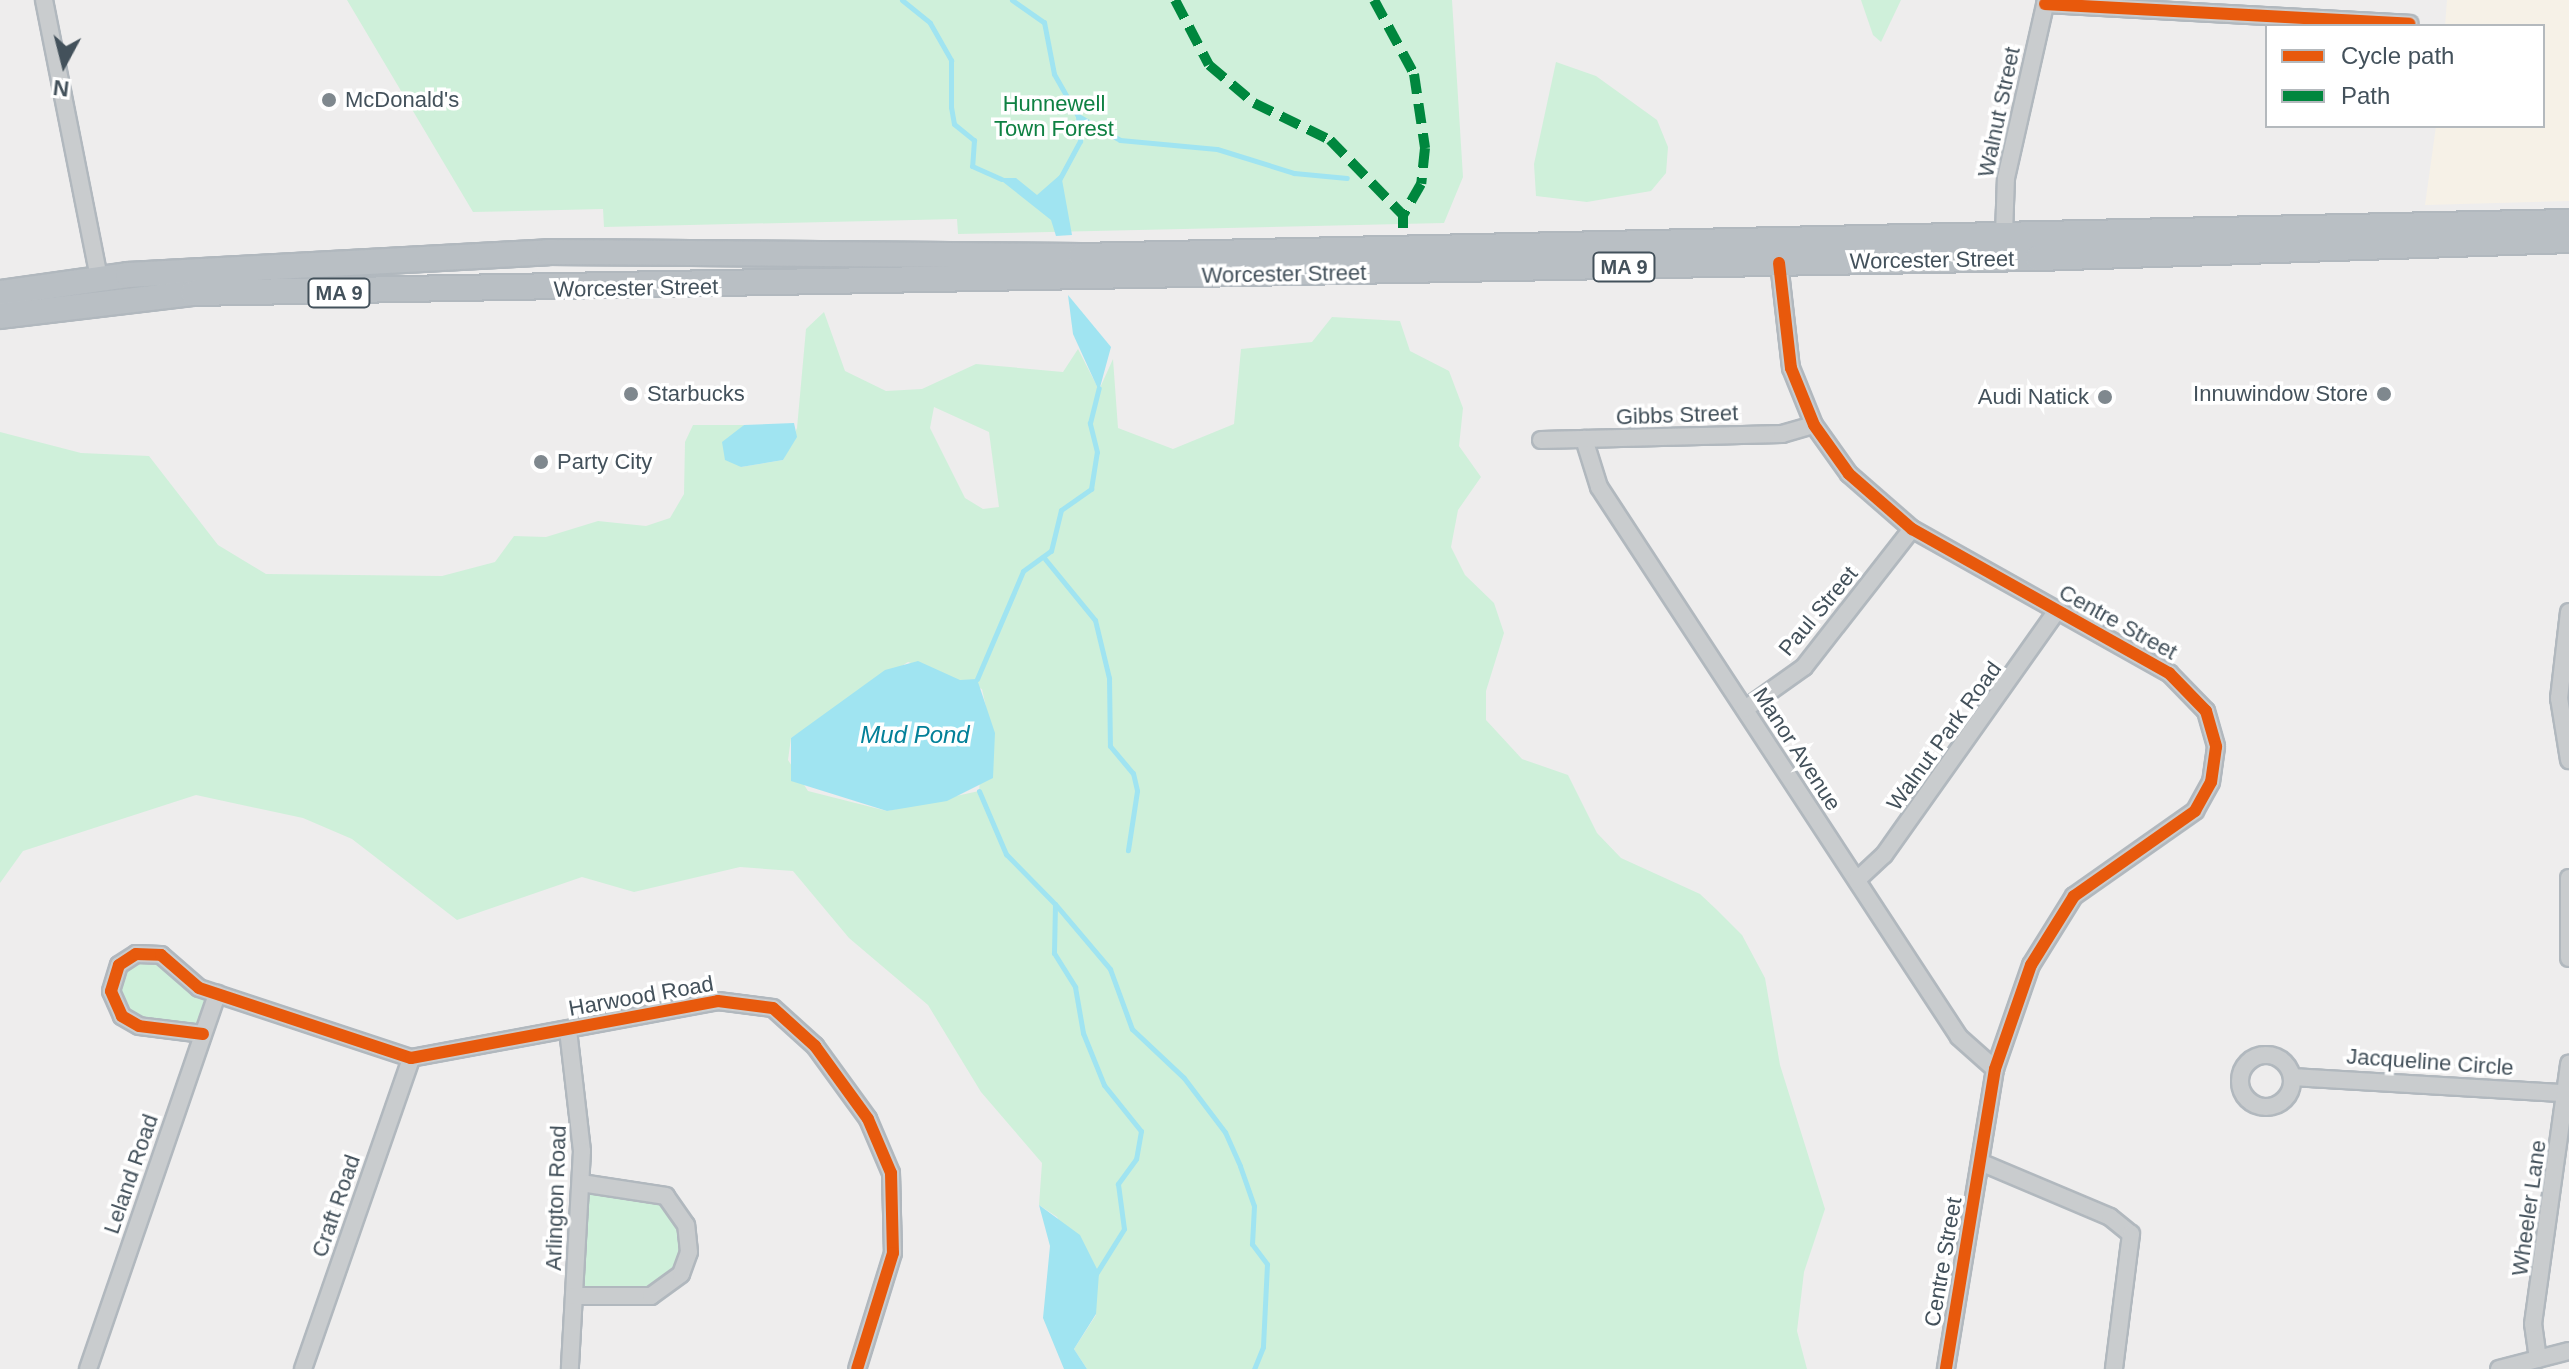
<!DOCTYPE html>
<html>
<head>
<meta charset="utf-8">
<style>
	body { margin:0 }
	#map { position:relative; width:2569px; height:1369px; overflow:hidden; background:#eeeded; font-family:Arial,sans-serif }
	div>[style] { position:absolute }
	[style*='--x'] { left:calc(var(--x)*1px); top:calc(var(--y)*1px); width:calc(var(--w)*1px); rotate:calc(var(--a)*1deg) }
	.commercial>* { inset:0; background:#f6f1e7 }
	.green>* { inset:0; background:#cff0da }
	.water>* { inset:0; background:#a0e4f1 }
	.stream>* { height:5px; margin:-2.5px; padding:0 2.5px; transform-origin:2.5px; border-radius:2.5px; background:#a0e4f1 }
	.roads { filter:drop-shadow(2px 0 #b1b8be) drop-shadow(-2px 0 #b1b8be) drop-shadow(0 2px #b1b8be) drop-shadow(0 -2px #b1b8be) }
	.minor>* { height:16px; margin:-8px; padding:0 8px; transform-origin:8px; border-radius:8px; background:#c9ccce }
	.minor>.ring { margin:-8px; padding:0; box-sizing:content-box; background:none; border:16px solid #c9ccce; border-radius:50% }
	.highway>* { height:24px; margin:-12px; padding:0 12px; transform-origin:12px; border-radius:12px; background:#b9bfc4 }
	.quiet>* { height:10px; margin-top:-5px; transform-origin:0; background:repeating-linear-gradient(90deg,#00873e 0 20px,transparent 0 30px) }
	.cycleway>* { height:12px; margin:-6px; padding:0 6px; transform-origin:6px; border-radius:6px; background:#e8590c }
	.dots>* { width:22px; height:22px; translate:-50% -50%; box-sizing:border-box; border:4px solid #fff; border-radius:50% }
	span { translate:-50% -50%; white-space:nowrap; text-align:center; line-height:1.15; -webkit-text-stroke:7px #fff; paint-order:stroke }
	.shield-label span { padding:2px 6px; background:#fff; border:2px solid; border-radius:6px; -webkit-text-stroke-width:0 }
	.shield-label { font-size:20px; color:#43515b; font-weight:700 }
	.poi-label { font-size:22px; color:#43515b }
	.left { translate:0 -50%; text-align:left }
	.right { translate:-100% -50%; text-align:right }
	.park-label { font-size:22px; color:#0f8143 }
	.street-label { font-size:22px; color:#43515b }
	.water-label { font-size:24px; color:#038099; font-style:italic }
	.legend { position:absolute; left:2265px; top:24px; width:280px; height:104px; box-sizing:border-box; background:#fff; border:2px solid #b4b9bd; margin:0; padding:10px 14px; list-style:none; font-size:24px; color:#43515b }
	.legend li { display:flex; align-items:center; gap:16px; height:40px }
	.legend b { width:40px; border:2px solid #b4b9bd }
	.north { position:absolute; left:24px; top:24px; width:80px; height:80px; -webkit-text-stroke:6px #fff; paint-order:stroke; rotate:187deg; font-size:22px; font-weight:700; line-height:32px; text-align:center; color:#43515b }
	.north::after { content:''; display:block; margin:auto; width:28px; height:36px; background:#43515b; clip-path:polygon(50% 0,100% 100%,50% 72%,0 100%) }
</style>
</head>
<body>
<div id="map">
	<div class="commercial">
		<i style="clip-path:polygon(2447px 0,2569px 0,2569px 201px,2425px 205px,2436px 126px,2543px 126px,2543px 26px,2445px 26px)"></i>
	</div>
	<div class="green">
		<i style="clip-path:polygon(347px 0,1452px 0,1463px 177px,1444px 223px,958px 234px,957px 219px,604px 227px,603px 209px,473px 212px)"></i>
		<i style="clip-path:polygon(1861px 0,1901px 0,1881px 42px,1873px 35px)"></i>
		<i style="clip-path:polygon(1556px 62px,1596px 76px,1657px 120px,1668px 147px,1666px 173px,1651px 191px,1587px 202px,1536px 196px,1534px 164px)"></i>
		<i style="clip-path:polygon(evenodd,824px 312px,845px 371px,886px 391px,922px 389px,976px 364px,1063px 372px,1078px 349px,1099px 390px,1113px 359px,1118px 428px,1173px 449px,1234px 424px,1241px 349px,1312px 342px,1332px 317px,1400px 321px,1410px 351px,1449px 371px,1463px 408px,1459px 446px,1481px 477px,1458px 510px,1451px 547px,1465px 575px,1494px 603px,1504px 633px,1486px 691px,1486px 720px,1522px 759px,1568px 775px,1597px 833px,1621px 858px,1700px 894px,1717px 910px,1742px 935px,1765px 978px,1780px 1065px,1825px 1209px,1804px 1272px,1797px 1331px,1807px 1369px,1087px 1369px,1074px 1349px,1096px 1315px,1096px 1295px,1057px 1217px,1039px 1205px,1042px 1163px,981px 1092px,928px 1005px,849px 938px,793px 871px,740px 867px,634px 892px,582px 877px,457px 920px,352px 839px,303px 818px,196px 795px,23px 851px,0 883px,0 432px,81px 453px,149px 456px,218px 545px,266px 574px,442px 576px,495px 562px,514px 536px,546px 537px,598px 521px,646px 526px,670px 518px,684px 494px,685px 442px,693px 425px,744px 425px,730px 438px,741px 467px,783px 460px,797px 428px,806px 329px,824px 312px,934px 407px,989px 432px,999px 507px,983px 509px,965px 498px,930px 428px,934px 407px,824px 312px,908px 662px,982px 689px,987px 712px,979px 791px,887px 811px,808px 791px,788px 760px,791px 738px,908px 662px)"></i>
		<i style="clip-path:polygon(144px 952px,217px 994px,203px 1034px,122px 1016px,112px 981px)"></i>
		<i style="clip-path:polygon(581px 1183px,666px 1196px,689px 1252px,662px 1291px,574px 1296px)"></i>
	</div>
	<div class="water">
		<i style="clip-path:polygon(1061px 174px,1072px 235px,1056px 236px,1051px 220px,998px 178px,1016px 178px,1037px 195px)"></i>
		<i style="clip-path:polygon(1068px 295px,1111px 347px,1099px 391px,1073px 334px)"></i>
		<i style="clip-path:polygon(794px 423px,797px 437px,783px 460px,741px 467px,725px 460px,722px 442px,744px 425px)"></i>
		<i style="clip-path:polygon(918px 661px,960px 680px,977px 679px,995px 733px,993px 778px,947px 801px,887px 811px,791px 781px,791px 738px,885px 670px)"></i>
		<i style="clip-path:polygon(1039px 1205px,1080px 1235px,1099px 1273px,1096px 1314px,1074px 1349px,1087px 1369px,1064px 1369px,1043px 1318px,1050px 1246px)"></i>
	</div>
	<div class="stream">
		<i style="--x:902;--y:0;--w:36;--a:39"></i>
		<i style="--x:930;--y:23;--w:43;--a:60.4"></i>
		<i style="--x:951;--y:60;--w:47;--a:90"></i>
		<i style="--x:951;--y:107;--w:17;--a:80"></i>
		<i style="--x:954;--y:124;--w:26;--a:39"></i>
		<i style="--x:974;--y:140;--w:26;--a:94"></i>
		<i style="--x:972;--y:166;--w:32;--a:24"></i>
		<i style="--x:1012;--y:0;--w:39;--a:35"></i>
		<i style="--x:1044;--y:22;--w:53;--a:79.1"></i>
		<i style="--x:1054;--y:74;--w:48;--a:60.3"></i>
		<i style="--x:1078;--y:116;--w:25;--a:85"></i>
		<i style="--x:1080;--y:141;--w:44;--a:118.3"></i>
		<i style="--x:1078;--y:116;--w:48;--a:29.7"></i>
		<i style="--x:1120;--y:140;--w:97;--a:5.3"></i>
		<i style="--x:1217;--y:149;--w:81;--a:17.3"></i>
		<i style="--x:1294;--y:173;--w:53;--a:5.4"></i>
		<i style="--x:1045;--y:559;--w:79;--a:50.7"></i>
		<i style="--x:1095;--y:620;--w:60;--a:76.4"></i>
		<i style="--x:1109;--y:678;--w:68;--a:89.2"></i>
		<i style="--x:1110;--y:746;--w:35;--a:50"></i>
		<i style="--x:1133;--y:773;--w:18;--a:77"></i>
		<i style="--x:1137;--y:791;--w:60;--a:98.7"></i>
		<i style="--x:977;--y:679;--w:117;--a:-66.9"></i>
		<i style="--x:1023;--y:571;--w:34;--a:-36"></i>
		<i style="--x:1051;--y:551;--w:42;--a:-76.3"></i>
		<i style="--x:1061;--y:510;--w:37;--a:-35"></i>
		<i style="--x:1091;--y:489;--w:37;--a:-81"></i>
		<i style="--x:1097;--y:452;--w:30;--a:-104"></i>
		<i style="--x:1090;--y:423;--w:36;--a:-76"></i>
		<i style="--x:979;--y:791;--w:69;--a:66.8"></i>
		<i style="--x:1006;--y:854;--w:70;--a:45.6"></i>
		<i style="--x:1055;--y:904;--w:49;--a:91.2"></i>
		<i style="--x:1054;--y:953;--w:40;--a:58"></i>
		<i style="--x:1075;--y:987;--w:47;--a:80.1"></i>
		<i style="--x:1083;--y:1033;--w:56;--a:68"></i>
		<i style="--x:1104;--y:1085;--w:59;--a:51.2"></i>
		<i style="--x:1141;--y:1131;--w:28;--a:100"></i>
		<i style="--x:1136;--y:1159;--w:31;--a:126"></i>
		<i style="--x:1118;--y:1184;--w:45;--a:82.4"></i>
		<i style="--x:1124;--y:1229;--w:57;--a:122"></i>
		<i style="--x:1056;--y:905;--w:84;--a:49.8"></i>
		<i style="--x:1110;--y:969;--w:64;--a:69.9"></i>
		<i style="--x:1132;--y:1029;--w:71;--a:43.3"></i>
		<i style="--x:1184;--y:1078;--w:68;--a:52.8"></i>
		<i style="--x:1225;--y:1132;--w:37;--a:66"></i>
		<i style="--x:1240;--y:1166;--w:42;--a:70.7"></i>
		<i style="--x:1254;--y:1206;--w:38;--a:93"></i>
		<i style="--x:1252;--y:1244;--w:25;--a:53"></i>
		<i style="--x:1267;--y:1264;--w:83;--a:92.8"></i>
		<i style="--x:1263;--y:1347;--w:24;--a:112"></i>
	</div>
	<div class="roads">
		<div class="minor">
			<i style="--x:44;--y:0;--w:282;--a:78.8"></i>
			<i style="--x:2045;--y:4;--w:365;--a:3.1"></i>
			<i style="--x:2004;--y:234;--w:56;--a:-88"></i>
			<i style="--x:2006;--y:178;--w:182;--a:-77.3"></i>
			<i style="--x:1779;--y:263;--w:106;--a:83.5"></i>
			<i style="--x:1791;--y:368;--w:61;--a:68"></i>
			<i style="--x:1814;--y:425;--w:60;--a:54.5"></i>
			<i style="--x:1849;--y:474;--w:84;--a:41.1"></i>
			<i style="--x:1912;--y:529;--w:295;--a:29.3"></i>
			<i style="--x:2169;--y:673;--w:53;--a:45.8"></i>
			<i style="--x:2206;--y:711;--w:37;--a:74"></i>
			<i style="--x:2216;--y:747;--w:35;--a:98"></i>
			<i style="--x:2211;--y:782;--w:33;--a:119"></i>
			<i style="--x:2195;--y:811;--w:148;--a:144.9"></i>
			<i style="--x:2074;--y:896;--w:81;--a:121.9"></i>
			<i style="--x:2031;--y:965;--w:110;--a:109.1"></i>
			<i style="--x:1995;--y:1069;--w:304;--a:99.3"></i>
			<i style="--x:1584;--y:439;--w:50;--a:72.6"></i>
			<i style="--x:1599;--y:487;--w:657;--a:56.79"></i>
			<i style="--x:1959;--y:1037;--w:48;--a:41.6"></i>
			<i style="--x:1541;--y:440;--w:241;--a:-1.4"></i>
			<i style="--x:1782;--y:434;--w:33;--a:-16"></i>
			<i style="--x:2569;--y:612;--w:87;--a:96.6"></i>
			<i style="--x:2559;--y:698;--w:63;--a:80.8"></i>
			<i style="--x:1745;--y:709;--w:72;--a:-35.4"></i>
			<i style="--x:1804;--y:667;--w:175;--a:-52"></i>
			<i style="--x:2569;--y:878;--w:80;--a:90"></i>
			<i style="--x:1857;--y:880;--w:37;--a:-43"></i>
			<i style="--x:1884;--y:855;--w:299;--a:-54.7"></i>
			<i style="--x:568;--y:1030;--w:122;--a:83.4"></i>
			<i style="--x:582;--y:1151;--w:218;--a:93.2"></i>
			<i style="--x:203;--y:1034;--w:64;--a:-172.9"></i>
			<i style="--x:139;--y:1026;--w:20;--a:-150"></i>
			<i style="--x:122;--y:1016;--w:27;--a:-114"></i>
			<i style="--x:111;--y:991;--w:27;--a:-73"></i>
			<i style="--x:119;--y:965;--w:20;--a:-33"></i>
			<i style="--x:136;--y:954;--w:25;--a:2"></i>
			<i style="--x:161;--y:955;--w:50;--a:41"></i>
			<i style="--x:199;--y:988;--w:223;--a:18.3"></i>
			<i style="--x:411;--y:1058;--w:312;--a:-10.5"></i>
			<i style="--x:718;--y:1001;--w:55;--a:7.3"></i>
			<i style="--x:773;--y:1008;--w:57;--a:42.1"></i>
			<i style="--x:815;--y:1046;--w:90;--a:54"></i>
			<i style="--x:868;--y:1119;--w:59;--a:66.9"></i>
			<i style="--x:891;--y:1173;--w:80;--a:88.6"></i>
			<i style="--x:893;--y:1253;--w:121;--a:107.2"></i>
			<i class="ring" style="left:2240px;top:1055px;width:36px;height:36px"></i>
			<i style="--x:2292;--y:1077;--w:273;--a:3.4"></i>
			<i style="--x:1980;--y:1162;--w:141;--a:22.9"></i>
			<i style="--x:2110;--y:1217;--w:27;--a:39"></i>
			<i style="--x:2131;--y:1234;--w:136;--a:97.2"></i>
			<i style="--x:574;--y:1296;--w:77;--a:0"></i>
			<i style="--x:651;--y:1296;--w:37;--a:-36"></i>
			<i style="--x:681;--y:1274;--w:23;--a:-70"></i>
			<i style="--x:689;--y:1252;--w:27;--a:-96"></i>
			<i style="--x:686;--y:1225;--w:35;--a:-125"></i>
			<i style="--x:666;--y:1196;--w:86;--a:-171.3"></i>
			<i style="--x:2538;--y:1359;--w:35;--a:-98"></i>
			<i style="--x:2533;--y:1324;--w:263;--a:-82.1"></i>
			<i style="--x:88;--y:1369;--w:397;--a:-71"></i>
			<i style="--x:303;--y:1369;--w:329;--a:-70.8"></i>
			<i style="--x:2499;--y:1369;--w:72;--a:-14.4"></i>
		</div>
		<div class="highway">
			<i style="--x:0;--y:293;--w:129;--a:-8"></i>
			<i style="--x:128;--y:275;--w:421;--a:-3.1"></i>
			<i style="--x:548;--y:252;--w:533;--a:0.43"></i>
			<i style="--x:1081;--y:256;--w:1488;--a:-1.31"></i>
			<i style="--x:0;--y:316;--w:194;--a:-6.8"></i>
			<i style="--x:193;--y:293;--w:1845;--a:-1.09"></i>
			<i style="--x:2038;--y:258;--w:531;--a:-1.94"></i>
		</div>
	</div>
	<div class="quiet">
		<i style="--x:1175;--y:0;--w:73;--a:62.4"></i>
		<i style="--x:1209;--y:65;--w:59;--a:40.2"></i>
		<i style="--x:1254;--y:103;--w:85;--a:26"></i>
		<i style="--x:1330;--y:140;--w:105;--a:45.8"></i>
		<i style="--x:1403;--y:215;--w:13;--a:90"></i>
		<i style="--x:1374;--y:0;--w:84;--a:61.6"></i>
		<i style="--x:1414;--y:74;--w:75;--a:81.5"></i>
		<i style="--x:1425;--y:148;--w:36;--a:96"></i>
		<i style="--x:1421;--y:184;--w:36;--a:120"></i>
	</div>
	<div class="cycleway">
		<i style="--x:2045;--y:4;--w:365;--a:3.1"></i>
		<i style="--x:1779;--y:263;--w:106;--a:83.5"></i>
		<i style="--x:1791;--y:368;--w:61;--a:68"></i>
		<i style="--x:1814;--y:425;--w:60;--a:54.5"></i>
		<i style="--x:1849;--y:474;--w:84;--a:41.1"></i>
		<i style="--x:1912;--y:529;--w:295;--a:29.3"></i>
		<i style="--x:2169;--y:673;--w:53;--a:45.8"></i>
		<i style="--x:2206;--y:711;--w:37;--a:74"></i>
		<i style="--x:2216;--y:747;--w:35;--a:98"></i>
		<i style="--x:2211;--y:782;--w:33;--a:119"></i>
		<i style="--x:2195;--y:811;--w:148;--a:144.9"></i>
		<i style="--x:2074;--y:896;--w:81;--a:121.9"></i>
		<i style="--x:2031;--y:965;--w:110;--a:109.1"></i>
		<i style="--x:1995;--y:1069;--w:304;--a:99.3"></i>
		<i style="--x:203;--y:1034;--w:64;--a:-172.9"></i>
		<i style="--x:139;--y:1026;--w:20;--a:-150"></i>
		<i style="--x:122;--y:1016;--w:27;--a:-114"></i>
		<i style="--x:111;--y:991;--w:27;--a:-73"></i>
		<i style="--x:119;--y:965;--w:20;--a:-33"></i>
		<i style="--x:136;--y:954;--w:25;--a:2"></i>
		<i style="--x:161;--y:955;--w:50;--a:41"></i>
		<i style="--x:199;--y:988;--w:223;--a:18.3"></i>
		<i style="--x:411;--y:1058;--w:312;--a:-10.5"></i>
		<i style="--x:718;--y:1001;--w:55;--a:7.3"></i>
		<i style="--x:773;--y:1008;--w:57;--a:42.1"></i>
		<i style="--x:815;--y:1046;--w:90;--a:54"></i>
		<i style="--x:868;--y:1119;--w:59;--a:66.9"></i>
		<i style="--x:891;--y:1173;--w:80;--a:88.6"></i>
		<i style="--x:893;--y:1253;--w:121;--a:107.2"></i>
	</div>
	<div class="dots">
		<i style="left:329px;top:100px;background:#7f888e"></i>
		<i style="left:631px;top:394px;background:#7f888e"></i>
		<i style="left:2384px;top:394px;background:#7f888e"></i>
		<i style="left:2105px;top:397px;background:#7f888e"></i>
		<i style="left:541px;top:462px;background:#7f888e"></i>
	</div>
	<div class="shield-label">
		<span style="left:1624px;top:267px">MA 9</span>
		<span style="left:339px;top:293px">MA 9</span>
	</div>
	<div class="poi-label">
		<span class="left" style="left:345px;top:100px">McDonald's</span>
		<span class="left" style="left:647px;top:394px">Starbucks</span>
		<span class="right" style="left:2368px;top:394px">Innuwindow Store</span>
		<span class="right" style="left:2089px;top:397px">Audi Natick</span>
		<span class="left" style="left:557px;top:462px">Party City</span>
	</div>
	<div class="park-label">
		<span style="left:1054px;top:116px">Hunnewell<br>Town Forest</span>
	</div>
	<div class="street-label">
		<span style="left:1999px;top:112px;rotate:-78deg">Walnut Street</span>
		<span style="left:1932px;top:260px;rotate:-1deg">Worcester Street</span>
		<span style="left:1284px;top:274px;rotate:-1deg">Worcester Street</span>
		<span style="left:636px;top:288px;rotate:-1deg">Worcester Street</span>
		<span style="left:1677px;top:415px;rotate:-2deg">Gibbs Street</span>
		<span style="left:1818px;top:611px;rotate:-50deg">Paul Street</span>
		<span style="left:2118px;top:622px;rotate:29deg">Centre Street</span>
		<span style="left:1944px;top:736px;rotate:-54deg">Walnut Park Road</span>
		<span style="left:1797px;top:749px;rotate:57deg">Manor Avenue</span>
		<span style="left:641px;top:996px;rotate:-10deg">Harwood Road</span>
		<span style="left:2430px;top:1062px;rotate:4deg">Jacqueline Circle</span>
		<span style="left:131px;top:1174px;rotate:-71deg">Leland Road</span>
		<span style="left:556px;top:1198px;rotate:-88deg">Arlington Road</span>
		<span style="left:336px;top:1206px;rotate:-71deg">Craft Road</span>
		<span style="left:2529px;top:1208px;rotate:-82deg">Wheeler Lane</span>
		<span style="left:1943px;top:1262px;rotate:-80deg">Centre Street</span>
	</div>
	<div class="water-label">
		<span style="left:915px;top:735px">Mud Pond</span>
	</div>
	<ul class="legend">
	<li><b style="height:10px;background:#e8590c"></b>Cycle path</li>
	<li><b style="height:10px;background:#00873e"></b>Path</li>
	</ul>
	<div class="north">N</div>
</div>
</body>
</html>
